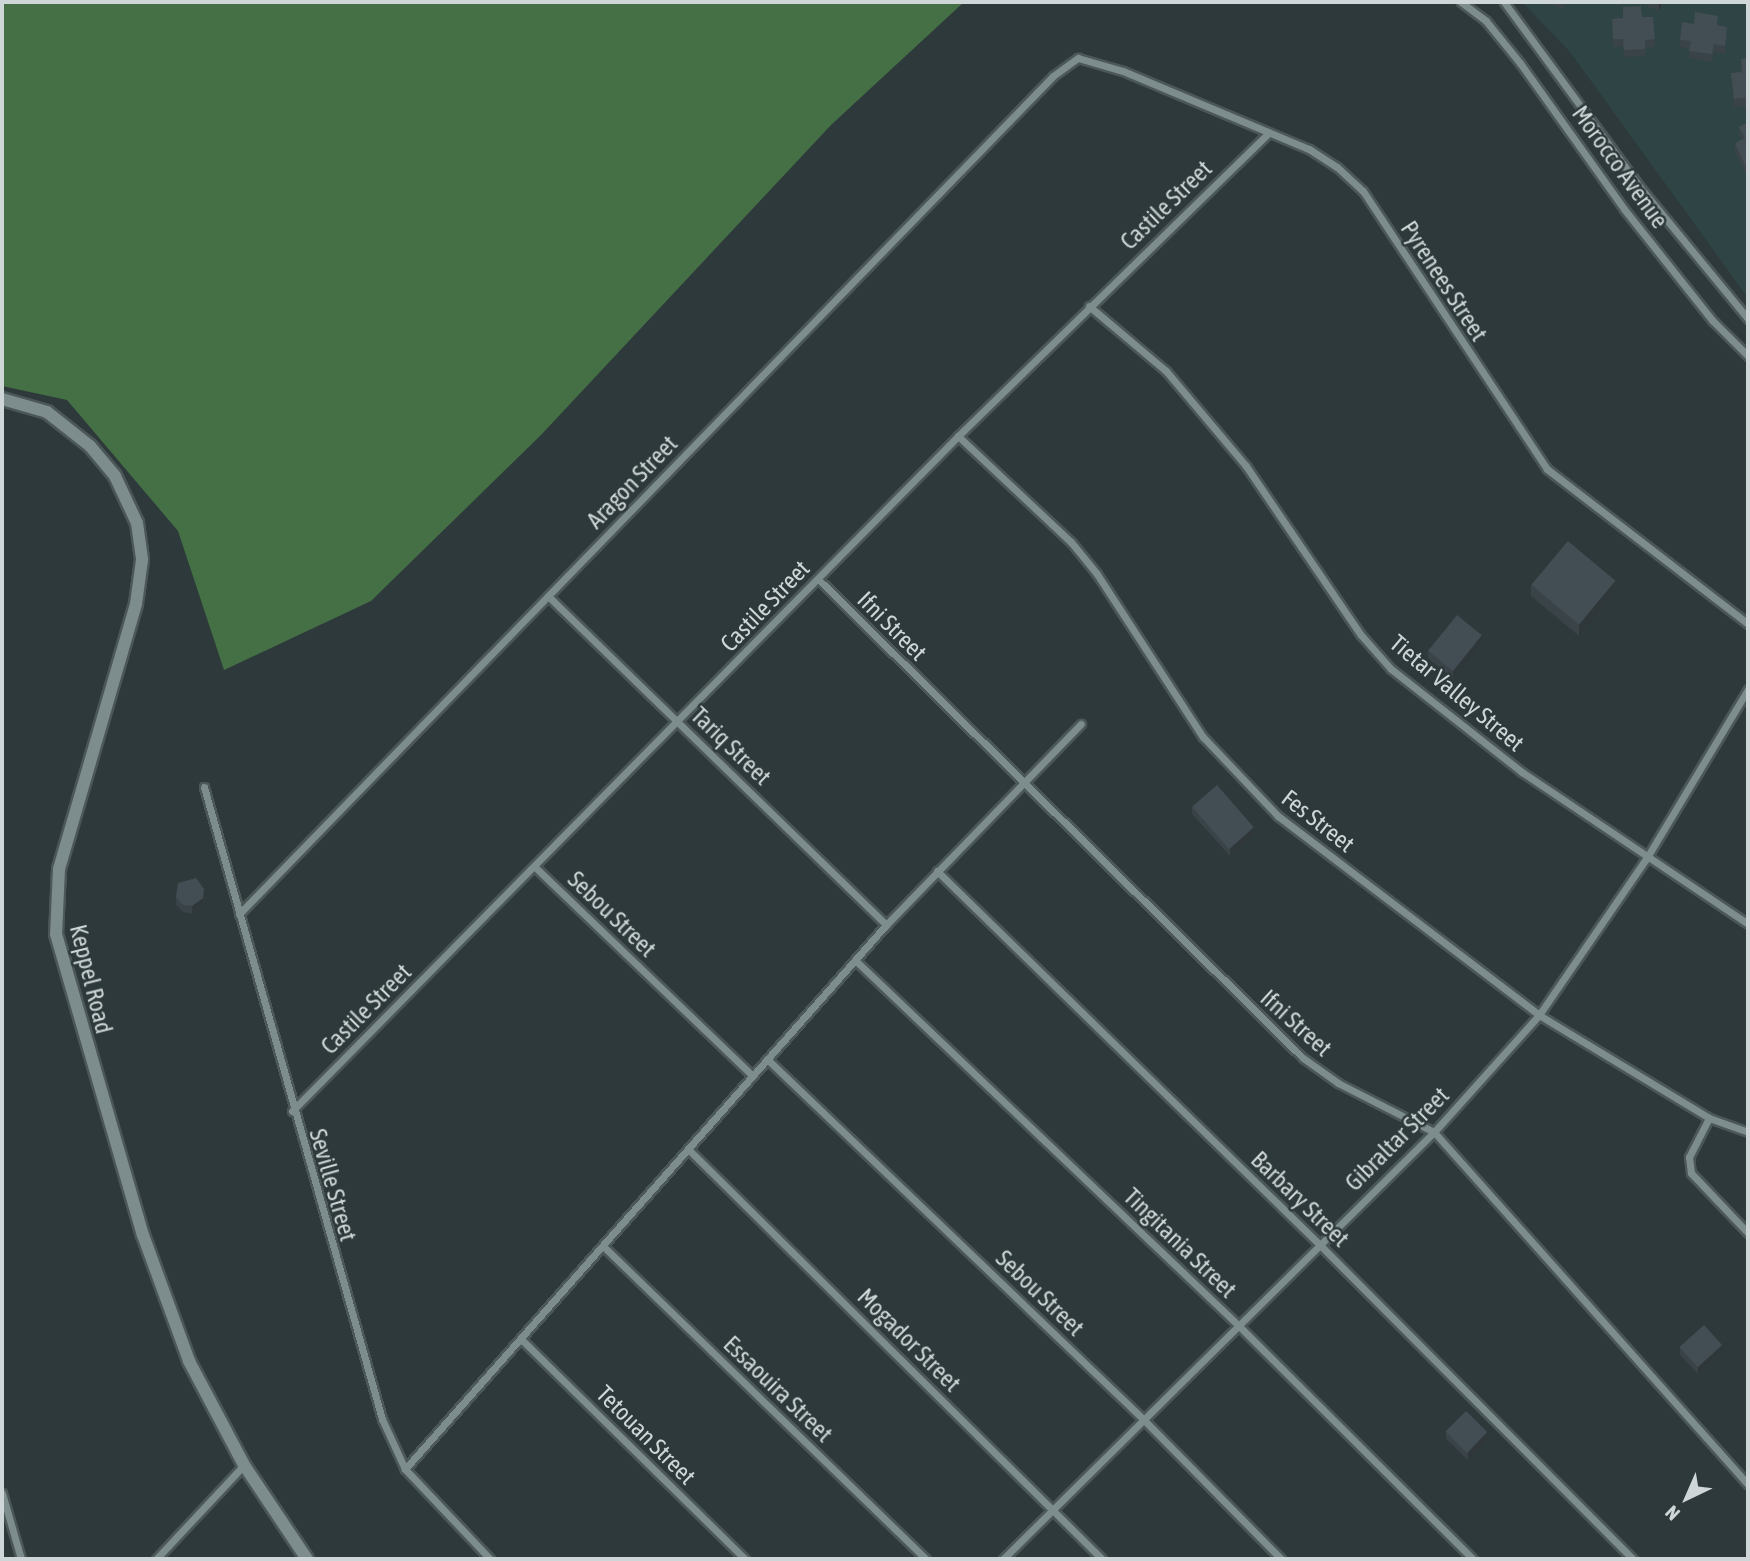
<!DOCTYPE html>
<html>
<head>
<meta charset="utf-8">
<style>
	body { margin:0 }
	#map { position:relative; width:1750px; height:1561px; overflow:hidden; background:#2d393a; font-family:"Asap Condensed",sans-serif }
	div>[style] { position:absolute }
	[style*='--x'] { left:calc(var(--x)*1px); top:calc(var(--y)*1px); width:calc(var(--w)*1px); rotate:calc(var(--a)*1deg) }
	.built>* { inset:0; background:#2f4445 }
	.forest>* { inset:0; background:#456f44 }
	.roads { filter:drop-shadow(2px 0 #4c5758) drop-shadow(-2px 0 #4c5758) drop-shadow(0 2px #4c5758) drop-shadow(0 -2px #4c5758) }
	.minor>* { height:7px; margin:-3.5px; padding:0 3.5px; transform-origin:3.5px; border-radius:3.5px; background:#7d8c8c }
	.tertiary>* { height:12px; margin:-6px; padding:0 6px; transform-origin:6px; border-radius:6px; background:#7d8c8c }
	.wall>* { inset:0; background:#3a4348 }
	.shaded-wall>* { inset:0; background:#2f373b }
	.building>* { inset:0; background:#434e54; transform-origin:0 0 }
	span { translate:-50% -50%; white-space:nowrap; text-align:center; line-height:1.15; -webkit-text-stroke:5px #2d393a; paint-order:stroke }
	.street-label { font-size:24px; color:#ced6d7 }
	.frame { position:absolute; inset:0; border:4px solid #ced6d7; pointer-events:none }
	.north { position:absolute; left:1652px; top:1463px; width:70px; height:70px; -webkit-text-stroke:5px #2d393a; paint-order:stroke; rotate:224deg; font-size:19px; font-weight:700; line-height:28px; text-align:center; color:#ced6d7 }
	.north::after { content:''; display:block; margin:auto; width:24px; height:32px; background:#ced6d7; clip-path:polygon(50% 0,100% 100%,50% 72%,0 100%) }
</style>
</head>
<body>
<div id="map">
	<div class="built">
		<i style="clip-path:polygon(1522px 2px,1748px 2px,1748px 298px,1570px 52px)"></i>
	</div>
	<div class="forest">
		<i style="clip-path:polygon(2px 2px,964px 2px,831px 125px,541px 435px,371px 601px,224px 670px,178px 531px,67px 400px,2px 386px)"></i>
	</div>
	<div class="roads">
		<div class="minor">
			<i style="--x:1461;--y:2;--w:31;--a:37"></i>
			<i style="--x:1486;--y:21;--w:54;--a:51"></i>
			<i style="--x:1520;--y:63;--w:179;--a:54.5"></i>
			<i style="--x:1624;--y:209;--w:142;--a:51.6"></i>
			<i style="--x:1712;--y:320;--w:51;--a:45"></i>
			<i style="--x:1504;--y:2;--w:235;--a:53.7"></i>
			<i style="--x:1643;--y:191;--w:166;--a:50.6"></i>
			<i style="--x:1089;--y:306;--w:101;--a:40.2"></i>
			<i style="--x:1166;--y:371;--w:124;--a:49.9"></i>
			<i style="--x:1246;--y:466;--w:204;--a:55.8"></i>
			<i style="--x:1361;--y:635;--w:45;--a:48.6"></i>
			<i style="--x:1391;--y:669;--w:167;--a:38.2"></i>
			<i style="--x:1522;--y:772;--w:272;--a:33.9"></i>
			<i style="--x:958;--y:436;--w:155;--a:43.2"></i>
			<i style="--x:1071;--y:542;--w:41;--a:50.9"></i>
			<i style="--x:1097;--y:574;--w:194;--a:57"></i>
			<i style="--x:1203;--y:737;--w:109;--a:46.5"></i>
			<i style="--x:1278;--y:816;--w:328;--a:37.3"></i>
			<i style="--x:1539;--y:1015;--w:199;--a:31.2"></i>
			<i style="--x:1709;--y:1118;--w:41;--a:19.7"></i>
			<i style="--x:818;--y:579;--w:682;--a:44.64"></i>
			<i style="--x:1303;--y:1058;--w:43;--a:35.5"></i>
			<i style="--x:1338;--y:1083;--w:108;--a:27"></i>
			<i style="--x:1434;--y:1132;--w:472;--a:48.3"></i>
			<i style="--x:548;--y:596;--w:472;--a:44.2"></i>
			<i style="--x:204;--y:787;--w:657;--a:74.27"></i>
			<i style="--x:382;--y:1419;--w:55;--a:65.3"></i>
			<i style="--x:405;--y:1469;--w:124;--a:46.6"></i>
			<i style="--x:536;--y:868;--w:299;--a:43.8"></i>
			<i style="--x:937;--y:871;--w:534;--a:44.32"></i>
			<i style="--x:1319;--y:1244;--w:445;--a:45.1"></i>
			<i style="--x:239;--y:914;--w:1168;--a:-45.83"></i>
			<i style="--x:1053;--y:76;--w:31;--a:-36"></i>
			<i style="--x:1078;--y:58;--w:47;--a:16.1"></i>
			<i style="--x:1123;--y:71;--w:202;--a:22.8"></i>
			<i style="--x:1309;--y:149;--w:33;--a:33"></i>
			<i style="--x:1337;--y:167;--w:35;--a:43"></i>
			<i style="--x:1363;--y:191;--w:333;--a:56.5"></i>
			<i style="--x:1547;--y:469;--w:254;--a:37.6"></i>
			<i style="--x:855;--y:960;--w:528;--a:43.62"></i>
			<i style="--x:1237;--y:1324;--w:333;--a:44.9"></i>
			<i style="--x:767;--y:1059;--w:521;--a:43.75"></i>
			<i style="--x:1143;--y:1419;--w:197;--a:45.4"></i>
			<i style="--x:292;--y:1111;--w:948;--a:-45.38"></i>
			<i style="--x:958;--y:436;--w:434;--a:-44.3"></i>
			<i style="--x:1709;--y:1118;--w:44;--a:117.1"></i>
			<i style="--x:1689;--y:1157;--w:16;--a:83"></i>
			<i style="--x:1691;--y:1173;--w:83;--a:46.5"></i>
			<i style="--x:688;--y:1149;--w:583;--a:44.72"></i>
			<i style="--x:603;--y:1246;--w:450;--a:44.1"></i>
			<i style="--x:521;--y:1339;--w:314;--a:44.5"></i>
			<i style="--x:405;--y:1469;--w:726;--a:-48.52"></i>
			<i style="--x:886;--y:925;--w:280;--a:-45.9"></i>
			<i style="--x:2;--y:1493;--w:69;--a:73.9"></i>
			<i style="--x:156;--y:1559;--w:129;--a:-46.9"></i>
			<i style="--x:1003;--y:1559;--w:607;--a:-44.73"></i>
			<i style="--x:1434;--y:1132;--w:157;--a:-48.1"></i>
			<i style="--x:1539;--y:1015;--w:189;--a:-55.6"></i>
			<i style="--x:1646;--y:859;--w:198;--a:-59"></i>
		</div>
		<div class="tertiary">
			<i style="--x:2;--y:399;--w:47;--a:16.1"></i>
			<i style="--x:47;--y:412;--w:55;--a:38.3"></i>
			<i style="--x:90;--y:446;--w:39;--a:50"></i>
			<i style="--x:115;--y:476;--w:52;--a:64.9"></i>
			<i style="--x:137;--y:523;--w:37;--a:82"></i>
			<i style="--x:142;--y:560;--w:44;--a:97.8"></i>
			<i style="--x:136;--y:604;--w:276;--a:106.2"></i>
			<i style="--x:59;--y:869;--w:65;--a:92.6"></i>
			<i style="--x:56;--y:934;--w:313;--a:73.9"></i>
			<i style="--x:143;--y:1235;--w:134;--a:69.9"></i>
			<i style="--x:189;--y:1361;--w:118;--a:62.1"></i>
			<i style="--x:244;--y:1465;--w:113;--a:56.2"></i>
		</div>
	</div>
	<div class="wall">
		<i style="clip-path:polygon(1546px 2px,1565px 2px,1562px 9px)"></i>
		<i style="clip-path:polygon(1639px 2px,1663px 2px,1659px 11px)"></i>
		<i style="clip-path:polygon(1642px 17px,1653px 17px,1655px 47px,1645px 48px,1645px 56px,1624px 57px,1623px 46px,1613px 47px,1612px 19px)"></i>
		<i style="clip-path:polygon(1694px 24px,1718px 26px,1727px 35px,1725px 54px,1714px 52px,1712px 62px,1689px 58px,1689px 49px,1680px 47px,1680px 40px)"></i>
		<i style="clip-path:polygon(1748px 58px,1748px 118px,1746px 118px,1745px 106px,1734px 107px,1731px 73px,1741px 72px,1741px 59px)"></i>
		<i style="clip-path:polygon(1748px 122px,1748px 173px,1746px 174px,1735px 151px,1735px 143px,1742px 140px,1739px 134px,1739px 127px)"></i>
		<i style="clip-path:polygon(1531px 585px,1615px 593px,1579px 636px,1531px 596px)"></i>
		<i style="clip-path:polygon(1482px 643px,1453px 679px,1428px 658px,1428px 651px)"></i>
		<i style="clip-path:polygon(1192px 807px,1254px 834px,1230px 856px,1192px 814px)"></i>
		<i style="clip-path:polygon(176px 897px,204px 897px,203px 906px,192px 914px,183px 912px,176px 905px)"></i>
		<i style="clip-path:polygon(1680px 1347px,1722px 1352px,1698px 1374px,1680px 1355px)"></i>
		<i style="clip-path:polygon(1446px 1432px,1487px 1440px,1468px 1460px,1446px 1439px)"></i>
	</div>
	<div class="shaded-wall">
		<i style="clip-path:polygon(1660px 2px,1663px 2px,1659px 11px,1659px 4px)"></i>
		<i style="clip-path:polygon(1615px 581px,1615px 593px,1579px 636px,1579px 625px)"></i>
		<i style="clip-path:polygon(1482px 635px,1482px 643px,1453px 679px,1453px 671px)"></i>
		<i style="clip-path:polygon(1254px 827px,1254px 834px,1230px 856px,1230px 849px)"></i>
		<i style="clip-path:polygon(204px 889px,203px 906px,192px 914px,192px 906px)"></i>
		<i style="clip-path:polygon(1722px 1345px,1722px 1352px,1698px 1374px,1698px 1367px)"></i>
		<i style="clip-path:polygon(1487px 1432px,1487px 1440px,1468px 1460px,1468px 1453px)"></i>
	</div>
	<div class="building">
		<i style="clip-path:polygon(1641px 6px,1642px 17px,1653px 17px,1655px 39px,1645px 40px,1645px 49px,1624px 50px,1623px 39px,1613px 39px,1612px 19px,1623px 18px,1623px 7px)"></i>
		<i style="clip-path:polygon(1695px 12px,1718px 16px,1717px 25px,1727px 27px,1725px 46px,1714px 44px,1712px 54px,1689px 51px,1691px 41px,1680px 40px,1682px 22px,1694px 24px)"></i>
		<i style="clip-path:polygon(1748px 58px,1748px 110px,1746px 110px,1745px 98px,1734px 99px,1731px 73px,1742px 72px,1741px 59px)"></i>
		<i style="clip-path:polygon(1748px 122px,1748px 166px,1746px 167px,1735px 143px,1745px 138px,1739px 127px)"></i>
		<i style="left:1568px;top:541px;width:62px;height:57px;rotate:40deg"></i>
		<i style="left:1457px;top:615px;width:32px;height:46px;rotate:39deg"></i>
		<i style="left:1217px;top:785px;width:56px;height:33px;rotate:49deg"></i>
		<i style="clip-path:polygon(196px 878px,204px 889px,203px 898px,192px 906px,183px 905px,176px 897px,178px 883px)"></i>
		<i style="left:1704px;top:1325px;width:27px;height:33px;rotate:48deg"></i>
		<i style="left:1466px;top:1411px;width:30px;height:29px;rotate:45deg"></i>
	</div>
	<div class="street-label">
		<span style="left:1620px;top:167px;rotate:54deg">Morocco Avenue</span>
		<span style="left:1166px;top:205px;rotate:-44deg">Castile Street</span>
		<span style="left:1444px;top:281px;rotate:57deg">Pyrenees Street</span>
		<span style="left:632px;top:482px;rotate:-46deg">Aragon Street</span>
		<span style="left:765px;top:606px;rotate:-46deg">Castile Street</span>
		<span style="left:892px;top:626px;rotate:45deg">Ifni Street</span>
		<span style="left:1457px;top:693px;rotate:40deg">Tietar Valley Street</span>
		<span style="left:731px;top:746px;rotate:44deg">Tariq Street</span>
		<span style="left:1318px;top:821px;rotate:38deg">Fes Street</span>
		<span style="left:612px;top:914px;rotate:44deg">Sebou Street</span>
		<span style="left:91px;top:979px;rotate:76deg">Keppel Road</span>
		<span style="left:366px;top:1009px;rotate:-45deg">Castile Street</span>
		<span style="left:1296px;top:1023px;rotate:42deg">Ifni Street</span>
		<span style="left:1397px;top:1139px;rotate:-45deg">Gibraltar Street</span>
		<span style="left:333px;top:1185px;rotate:74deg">Seville Street</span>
		<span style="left:1300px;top:1199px;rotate:44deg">Barbary Street</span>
		<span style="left:1180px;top:1243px;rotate:44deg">Tingitania Street</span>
		<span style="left:1040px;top:1293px;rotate:44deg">Sebou Street</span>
		<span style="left:909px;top:1340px;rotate:45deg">Mogador Street</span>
		<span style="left:778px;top:1389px;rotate:44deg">Essaouira Street</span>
		<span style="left:646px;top:1435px;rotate:45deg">Tetouan Street</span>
	</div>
	<div class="frame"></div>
	<div class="north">N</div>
</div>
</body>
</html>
